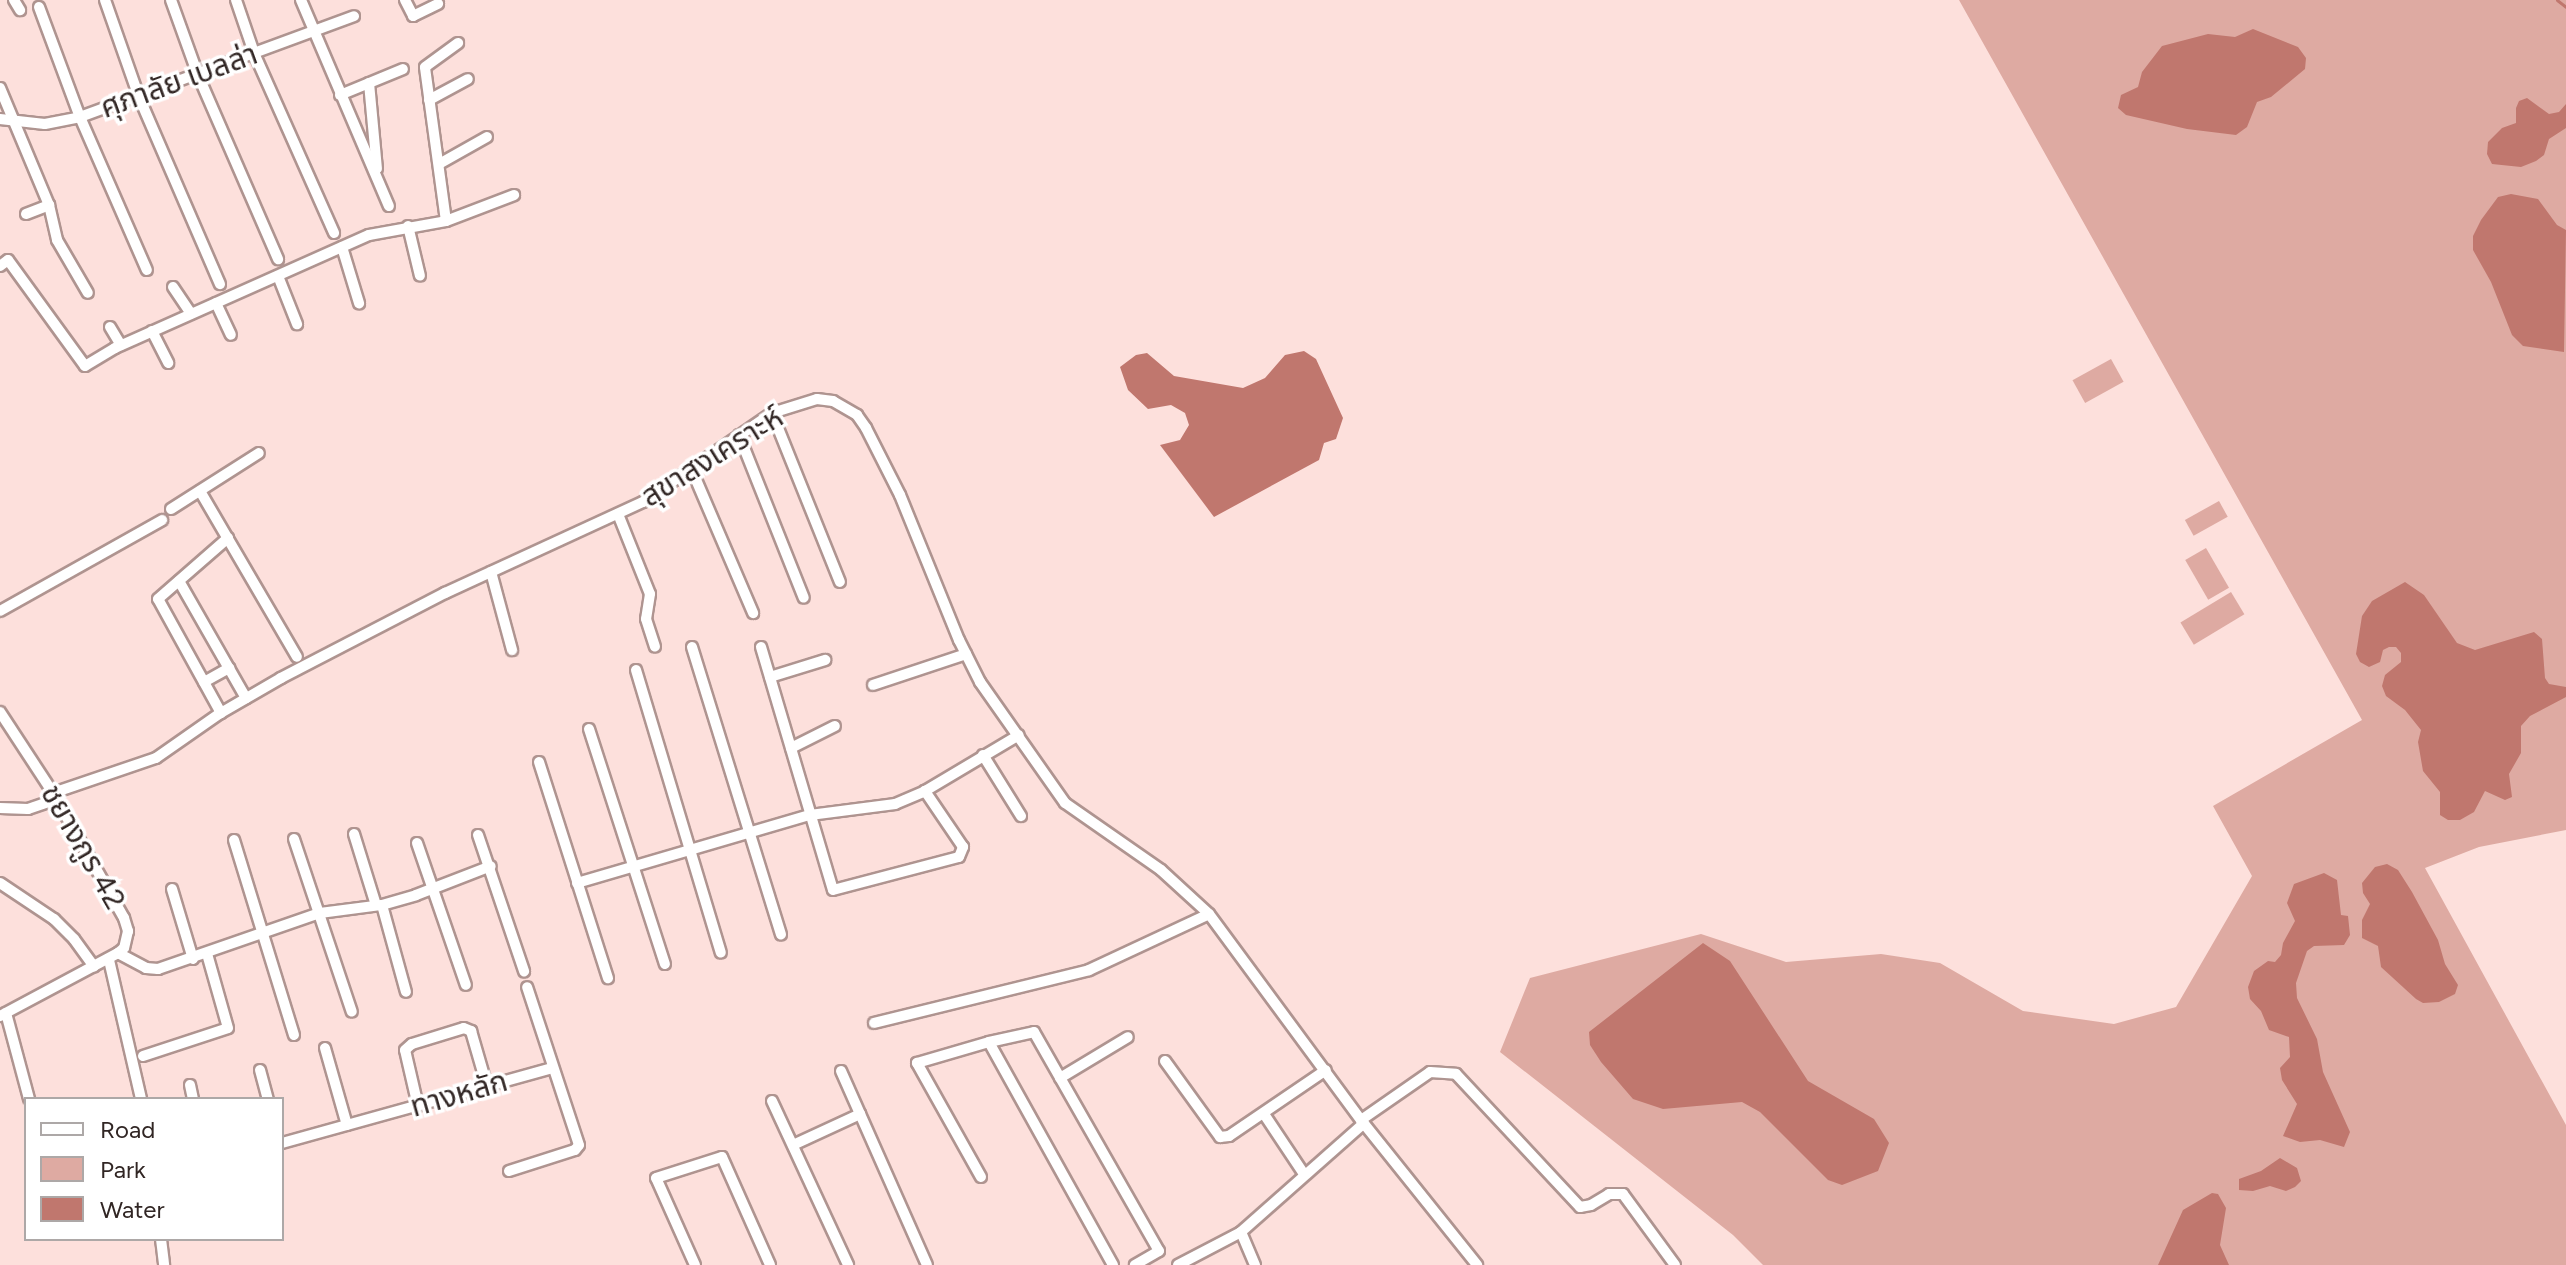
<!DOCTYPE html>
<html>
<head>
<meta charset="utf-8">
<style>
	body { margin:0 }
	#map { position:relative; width:2566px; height:1265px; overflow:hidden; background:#fde0dc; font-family:Figtree,"Noto Sans Thai",sans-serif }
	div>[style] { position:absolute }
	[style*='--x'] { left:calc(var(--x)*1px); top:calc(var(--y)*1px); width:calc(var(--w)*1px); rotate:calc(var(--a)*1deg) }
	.green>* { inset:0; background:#deaaa2; transform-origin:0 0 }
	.water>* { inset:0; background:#c0776e }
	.stream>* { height:3px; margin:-1.5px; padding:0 1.5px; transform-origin:1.5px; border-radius:1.5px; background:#c0776e }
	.roads { filter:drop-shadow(2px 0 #af9490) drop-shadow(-2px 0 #af9490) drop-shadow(0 2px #af9490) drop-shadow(0 -2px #af9490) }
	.minor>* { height:10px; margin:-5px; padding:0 5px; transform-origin:5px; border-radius:5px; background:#fff }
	span { translate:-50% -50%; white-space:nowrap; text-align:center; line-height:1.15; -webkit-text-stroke:7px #fff; paint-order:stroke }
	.street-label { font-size:30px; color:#312624 }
	.legend { position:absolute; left:24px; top:1097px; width:260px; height:144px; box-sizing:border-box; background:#fff; border:2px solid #ada8a7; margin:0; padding:10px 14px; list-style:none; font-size:24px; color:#312624 }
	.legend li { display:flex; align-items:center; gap:16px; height:40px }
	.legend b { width:40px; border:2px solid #ada8a7 }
</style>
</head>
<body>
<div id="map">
	<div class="green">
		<i style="clip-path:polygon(1959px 0,2566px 0,2566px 830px,2479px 847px,2425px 868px,2566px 1125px,2566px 1265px,1763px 1265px,1733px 1235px,1500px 1052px,1530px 978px,1701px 934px,1786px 962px,1881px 954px,1940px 963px,2023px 1011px,2114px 1024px,2176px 1007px,2252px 876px,2213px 806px,2362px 720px)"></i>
		<i style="left:2111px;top:359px;width:26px;height:44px;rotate:61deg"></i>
		<i style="left:2219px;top:501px;width:18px;height:39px;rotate:61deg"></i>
		<i style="left:2206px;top:548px;width:46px;height:24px;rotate:60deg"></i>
		<i style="left:2231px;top:592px;width:26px;height:59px;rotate:59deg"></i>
	</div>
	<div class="water">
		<i style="clip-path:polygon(2253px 29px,2298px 47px,2306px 58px,2305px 69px,2271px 97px,2257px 102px,2247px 127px,2236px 135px,2187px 129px,2126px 115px,2118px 108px,2121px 95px,2138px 87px,2142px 72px,2162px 46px,2208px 34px,2235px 37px)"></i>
		<i style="clip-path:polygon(2527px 98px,2549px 114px,2559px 112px,2566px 104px,2566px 128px,2549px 139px,2544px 155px,2536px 161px,2521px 167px,2492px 164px,2487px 154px,2488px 142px,2502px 128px,2516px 123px,2516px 108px,2519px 101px)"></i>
		<i style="clip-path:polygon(2511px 194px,2538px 199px,2557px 225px,2566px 230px,2564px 352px,2523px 346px,2512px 335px,2491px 282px,2473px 250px,2473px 236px,2481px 220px,2498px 197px)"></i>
		<i style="clip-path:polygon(1304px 351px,1316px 359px,1343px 418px,1336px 439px,1324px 443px,1319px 460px,1214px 517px,1160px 445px,1180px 440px,1189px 425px,1185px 413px,1171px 405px,1148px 409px,1128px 390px,1120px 367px,1136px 355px,1147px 353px,1174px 376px,1243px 388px,1265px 378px,1285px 355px)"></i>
		<i style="clip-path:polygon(2405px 582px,2424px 595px,2457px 643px,2475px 650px,2534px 632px,2542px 639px,2545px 678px,2549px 684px,2566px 687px,2566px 697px,2530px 716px,2521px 726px,2521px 753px,2509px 774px,2512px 797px,2505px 800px,2485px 791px,2474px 812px,2460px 820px,2448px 820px,2440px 815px,2440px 792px,2423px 771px,2418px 742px,2421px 730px,2405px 710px,2386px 696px,2382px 686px,2385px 675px,2401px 662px,2401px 653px,2396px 647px,2389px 647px,2383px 650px,2380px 662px,2369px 667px,2360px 662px,2356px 654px,2362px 616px,2372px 601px)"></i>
		<i style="clip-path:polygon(2387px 864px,2398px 870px,2412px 892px,2438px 940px,2445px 964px,2458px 985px,2455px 994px,2439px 1002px,2423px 1003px,2416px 999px,2381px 967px,2378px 946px,2362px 938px,2362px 920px,2370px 904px,2363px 893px,2362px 883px,2375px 867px)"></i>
		<i style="clip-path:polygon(2324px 873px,2337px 880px,2341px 915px,2348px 916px,2350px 935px,2344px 945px,2314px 946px,2307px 951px,2296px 983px,2297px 998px,2317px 1039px,2323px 1072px,2350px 1132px,2344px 1147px,2320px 1140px,2300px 1142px,2283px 1136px,2297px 1104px,2282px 1080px,2280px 1068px,2290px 1057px,2289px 1037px,2269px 1030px,2261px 1011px,2250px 999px,2248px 987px,2254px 971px,2268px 961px,2275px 962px,2281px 955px,2283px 943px,2295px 921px,2287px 903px,2294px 884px)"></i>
		<i style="clip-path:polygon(1703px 943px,1730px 961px,1808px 1081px,1874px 1119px,1889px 1143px,1878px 1171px,1842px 1185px,1828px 1180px,1760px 1112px,1742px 1102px,1663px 1109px,1633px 1099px,1601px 1062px,1590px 1045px,1589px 1032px)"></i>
		<i style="clip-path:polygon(2280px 1158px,2297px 1168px,2301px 1181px,2295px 1187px,2286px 1191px,2270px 1186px,2253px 1191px,2239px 1190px,2239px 1179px,2261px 1171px)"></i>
		<i style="clip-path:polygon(2212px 1193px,2218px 1194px,2226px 1208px,2220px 1245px,2229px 1265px,2158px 1265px,2183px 1210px)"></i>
	</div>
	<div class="stream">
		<i style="--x:2557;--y:0;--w:11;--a:38"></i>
	</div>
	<div class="roads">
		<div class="minor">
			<i style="--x:14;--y:0;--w:12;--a:59"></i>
			<i style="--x:105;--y:0;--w:103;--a:70.7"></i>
			<i style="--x:139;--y:97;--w:204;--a:66.6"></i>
			<i style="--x:171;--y:0;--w:80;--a:70.2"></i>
			<i style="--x:198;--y:75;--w:201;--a:66.5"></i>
			<i style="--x:236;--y:0;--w:56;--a:71.2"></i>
			<i style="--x:254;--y:53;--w:197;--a:66"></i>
			<i style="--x:301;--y:0;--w:224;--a:66.9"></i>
			<i style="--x:405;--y:0;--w:18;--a:63"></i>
			<i style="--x:413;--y:16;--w:28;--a:-26"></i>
			<i style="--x:39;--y:7;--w:117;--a:69.6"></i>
			<i style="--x:80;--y:117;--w:167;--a:66.4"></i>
			<i style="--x:369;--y:83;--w:86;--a:84.7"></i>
			<i style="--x:0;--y:88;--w:127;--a:67.3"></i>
			<i style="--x:49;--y:205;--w:36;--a:77"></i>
			<i style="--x:57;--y:240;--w:61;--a:59.7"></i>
			<i style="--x:340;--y:95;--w:68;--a:-22.4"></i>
			<i style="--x:429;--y:100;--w:44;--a:-28.3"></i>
			<i style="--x:0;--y:119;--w:45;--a:6.3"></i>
			<i style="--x:45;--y:124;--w:36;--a:-11"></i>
			<i style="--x:80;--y:117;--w:292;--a:-20.2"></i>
			<i style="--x:439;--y:164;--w:55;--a:-29.4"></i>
			<i style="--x:26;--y:214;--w:25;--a:-21"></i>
			<i style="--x:446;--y:221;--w:155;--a:-97.8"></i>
			<i style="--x:425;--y:67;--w:41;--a:-36"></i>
			<i style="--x:408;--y:226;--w:51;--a:76.5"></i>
			<i style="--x:342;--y:247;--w:59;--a:73.1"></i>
			<i style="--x:0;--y:266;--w:10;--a:-37"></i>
			<i style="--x:8;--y:260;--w:131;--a:54"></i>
			<i style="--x:85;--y:366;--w:35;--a:-31"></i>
			<i style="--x:115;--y:348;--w:278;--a:-24"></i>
			<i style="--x:369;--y:235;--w:78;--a:-10.3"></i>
			<i style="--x:446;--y:221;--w:73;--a:-20.9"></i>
			<i style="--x:278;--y:276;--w:52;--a:68.4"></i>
			<i style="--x:173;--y:287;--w:32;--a:56"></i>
			<i style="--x:216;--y:303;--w:35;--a:65"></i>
			<i style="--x:110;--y:327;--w:21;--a:59"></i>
			<i style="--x:152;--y:331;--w:36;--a:63"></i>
			<i style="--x:772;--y:413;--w:182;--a:68.1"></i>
			<i style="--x:739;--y:435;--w:175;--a:68.3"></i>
			<i style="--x:691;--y:468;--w:158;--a:66.8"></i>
			<i style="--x:200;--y:491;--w:192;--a:59.7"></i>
			<i style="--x:171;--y:509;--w:104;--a:-32.5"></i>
			<i style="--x:618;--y:514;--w:86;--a:68.2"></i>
			<i style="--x:650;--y:594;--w:25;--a:99"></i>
			<i style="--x:646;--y:619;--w:29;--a:72"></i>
			<i style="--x:491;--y:572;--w:81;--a:74.9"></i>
			<i style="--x:179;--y:581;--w:135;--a:60.2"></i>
			<i style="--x:0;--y:611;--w:186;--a:-29.3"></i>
			<i style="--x:692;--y:647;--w:301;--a:72.8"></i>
			<i style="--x:761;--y:647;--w:253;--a:73.5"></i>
			<i style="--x:833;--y:890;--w:130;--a:-14.7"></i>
			<i style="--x:959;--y:857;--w:11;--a:-68"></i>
			<i style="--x:963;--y:847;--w:68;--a:-124.2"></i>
			<i style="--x:636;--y:670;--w:295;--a:73.3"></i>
			<i style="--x:770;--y:677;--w:58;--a:-17.2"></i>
			<i style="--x:204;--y:682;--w:29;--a:-29"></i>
			<i style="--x:873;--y:685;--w:98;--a:-18.4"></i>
			<i style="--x:0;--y:712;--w:97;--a:56.8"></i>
			<i style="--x:53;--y:793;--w:144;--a:60.4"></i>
			<i style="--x:124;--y:918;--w:14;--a:73"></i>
			<i style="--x:128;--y:931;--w:17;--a:103"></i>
			<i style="--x:124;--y:948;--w:8;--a:140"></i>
			<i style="--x:118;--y:953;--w:134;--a:151.9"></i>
			<i style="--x:221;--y:713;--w:130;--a:-118.9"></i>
			<i style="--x:158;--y:599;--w:93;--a:-41.1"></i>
			<i style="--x:589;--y:729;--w:247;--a:72.1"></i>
			<i style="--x:791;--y:748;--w:49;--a:-26.6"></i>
			<i style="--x:983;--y:755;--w:72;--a:58.1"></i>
			<i style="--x:539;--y:762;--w:227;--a:72.3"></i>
			<i style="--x:53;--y:793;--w:109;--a:-18.8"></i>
			<i style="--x:156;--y:758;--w:77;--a:-34.9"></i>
			<i style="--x:219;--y:714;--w:72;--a:-30.1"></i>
			<i style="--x:281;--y:678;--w:185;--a:-27.4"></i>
			<i style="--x:445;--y:593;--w:218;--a:-24.7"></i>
			<i style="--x:643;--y:502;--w:157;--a:-34.6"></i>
			<i style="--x:772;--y:413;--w:47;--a:-17.3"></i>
			<i style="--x:817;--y:399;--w:16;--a:7"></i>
			<i style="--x:833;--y:401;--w:28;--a:30"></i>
			<i style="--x:857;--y:415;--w:16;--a:55"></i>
			<i style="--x:866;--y:428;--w:75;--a:63.1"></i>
			<i style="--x:900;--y:495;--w:157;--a:67.9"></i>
			<i style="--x:959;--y:640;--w:47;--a:63.4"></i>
			<i style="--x:980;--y:682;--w:148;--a:54.9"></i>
			<i style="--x:1065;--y:803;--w:117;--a:34.9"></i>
			<i style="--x:1161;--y:870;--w:65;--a:42.5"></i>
			<i style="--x:1209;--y:914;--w:256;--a:53.6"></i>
			<i style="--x:1361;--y:1120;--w:186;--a:51.3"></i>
			<i style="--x:0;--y:808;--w:28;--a:2"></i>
			<i style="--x:28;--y:809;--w:31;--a:-19"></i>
			<i style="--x:354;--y:834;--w:74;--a:72.8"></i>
			<i style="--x:478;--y:835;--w:144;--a:71.3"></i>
			<i style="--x:294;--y:839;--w:182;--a:71.5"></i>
			<i style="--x:234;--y:840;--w:204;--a:72.9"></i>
			<i style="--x:417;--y:843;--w:150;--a:71"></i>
			<i style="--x:0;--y:883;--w:65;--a:33.7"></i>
			<i style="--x:54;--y:919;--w:28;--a:45"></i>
			<i style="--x:74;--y:939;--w:34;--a:54"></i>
			<i style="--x:577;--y:883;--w:243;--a:-16.3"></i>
			<i style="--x:810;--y:815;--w:86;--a:-7.4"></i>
			<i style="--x:895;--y:804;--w:33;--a:-23"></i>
			<i style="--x:925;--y:791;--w:109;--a:-30.8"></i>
			<i style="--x:172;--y:889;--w:73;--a:73.3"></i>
			<i style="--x:382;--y:905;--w:90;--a:74.6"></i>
			<i style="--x:118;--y:953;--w:32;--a:28"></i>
			<i style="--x:146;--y:968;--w:12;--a:5"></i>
			<i style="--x:158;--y:969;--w:171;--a:-19.1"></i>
			<i style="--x:320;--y:913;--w:63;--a:-7.4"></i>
			<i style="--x:382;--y:905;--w:35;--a:-16"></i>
			<i style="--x:416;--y:895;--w:80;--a:-21.1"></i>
			<i style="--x:109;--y:960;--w:143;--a:77"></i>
			<i style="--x:6;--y:1013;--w:89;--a:75"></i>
			<i style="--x:874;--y:1023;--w:221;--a:-13.8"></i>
			<i style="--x:1089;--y:970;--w:132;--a:-25"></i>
			<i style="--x:325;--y:1048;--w:80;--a:74.1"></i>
			<i style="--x:143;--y:1056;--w:89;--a:-18.2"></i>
			<i style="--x:228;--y:1028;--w:77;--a:-105.8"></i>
			<i style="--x:1165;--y:1061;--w:94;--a:54.1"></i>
			<i style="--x:1220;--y:1137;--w:9;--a:-6"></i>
			<i style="--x:1229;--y:1136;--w:117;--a:-34.2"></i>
			<i style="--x:260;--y:1070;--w:30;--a:75"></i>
			<i style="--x:841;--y:1071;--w:212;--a:66.1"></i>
			<i style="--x:1060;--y:1078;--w:79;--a:-31.1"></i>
			<i style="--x:190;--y:1085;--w:14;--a:78"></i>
			<i style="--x:772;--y:1101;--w:181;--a:65.1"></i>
			<i style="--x:418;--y:1106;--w:57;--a:-103.1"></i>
			<i style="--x:405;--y:1050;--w:9;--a:-41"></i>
			<i style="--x:412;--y:1044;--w:54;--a:-17.1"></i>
			<i style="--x:464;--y:1028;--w:8;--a:23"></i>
			<i style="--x:471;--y:1031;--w:57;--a:73.8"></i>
			<i style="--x:1264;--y:1114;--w:72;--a:56.3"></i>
			<i style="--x:1361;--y:1120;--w:84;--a:-34.8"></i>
			<i style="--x:1430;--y:1072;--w:26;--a:4"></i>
			<i style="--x:1456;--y:1074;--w:182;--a:47"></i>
			<i style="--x:1580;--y:1207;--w:11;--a:-10"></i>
			<i style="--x:1591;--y:1205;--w:21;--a:-31"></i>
			<i style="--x:1609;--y:1194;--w:14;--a:0"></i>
			<i style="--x:1623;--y:1194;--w:88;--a:53.8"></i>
			<i style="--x:282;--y:1143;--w:281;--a:-15.5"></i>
			<i style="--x:793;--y:1145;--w:74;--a:-24.8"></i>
			<i style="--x:509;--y:1171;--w:69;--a:-17.7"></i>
			<i style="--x:575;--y:1150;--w:6;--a:-51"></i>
			<i style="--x:579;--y:1145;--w:166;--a:-108.2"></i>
			<i style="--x:981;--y:1177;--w:131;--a:-119.3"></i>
			<i style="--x:917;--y:1063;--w:75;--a:-16.3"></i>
			<i style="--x:1241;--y:1232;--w:36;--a:67"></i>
			<i style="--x:161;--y:1239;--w:26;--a:83"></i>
			<i style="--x:695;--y:1265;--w:95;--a:-114.1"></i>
			<i style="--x:656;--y:1178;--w:69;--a:-17.7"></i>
			<i style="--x:722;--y:1157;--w:118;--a:66"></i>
			<i style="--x:1113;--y:1265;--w:255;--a:-119.1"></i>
			<i style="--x:989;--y:1042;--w:46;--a:-12.5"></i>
			<i style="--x:1034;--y:1032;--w:252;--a:60.3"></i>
			<i style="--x:1159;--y:1251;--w:28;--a:150"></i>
			<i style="--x:1178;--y:1265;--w:71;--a:-27.6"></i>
			<i style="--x:1241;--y:1232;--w:164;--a:-41.5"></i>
		</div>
	</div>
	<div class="street-label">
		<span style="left:179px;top:81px;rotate:-20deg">ศุภาลัย เบลล่า</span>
		<span style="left:712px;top:457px;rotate:-32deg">สุขาสงเคราะห์</span>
		<span style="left:83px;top:847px;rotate:60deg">ชยางกูร 42</span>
		<span style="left:459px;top:1094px;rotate:-16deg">ทางหลัก</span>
	</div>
	<ul class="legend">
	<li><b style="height:10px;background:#fff"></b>Road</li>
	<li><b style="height:22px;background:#deaaa2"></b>Park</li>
	<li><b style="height:22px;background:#c0776e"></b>Water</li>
	</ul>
</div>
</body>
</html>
